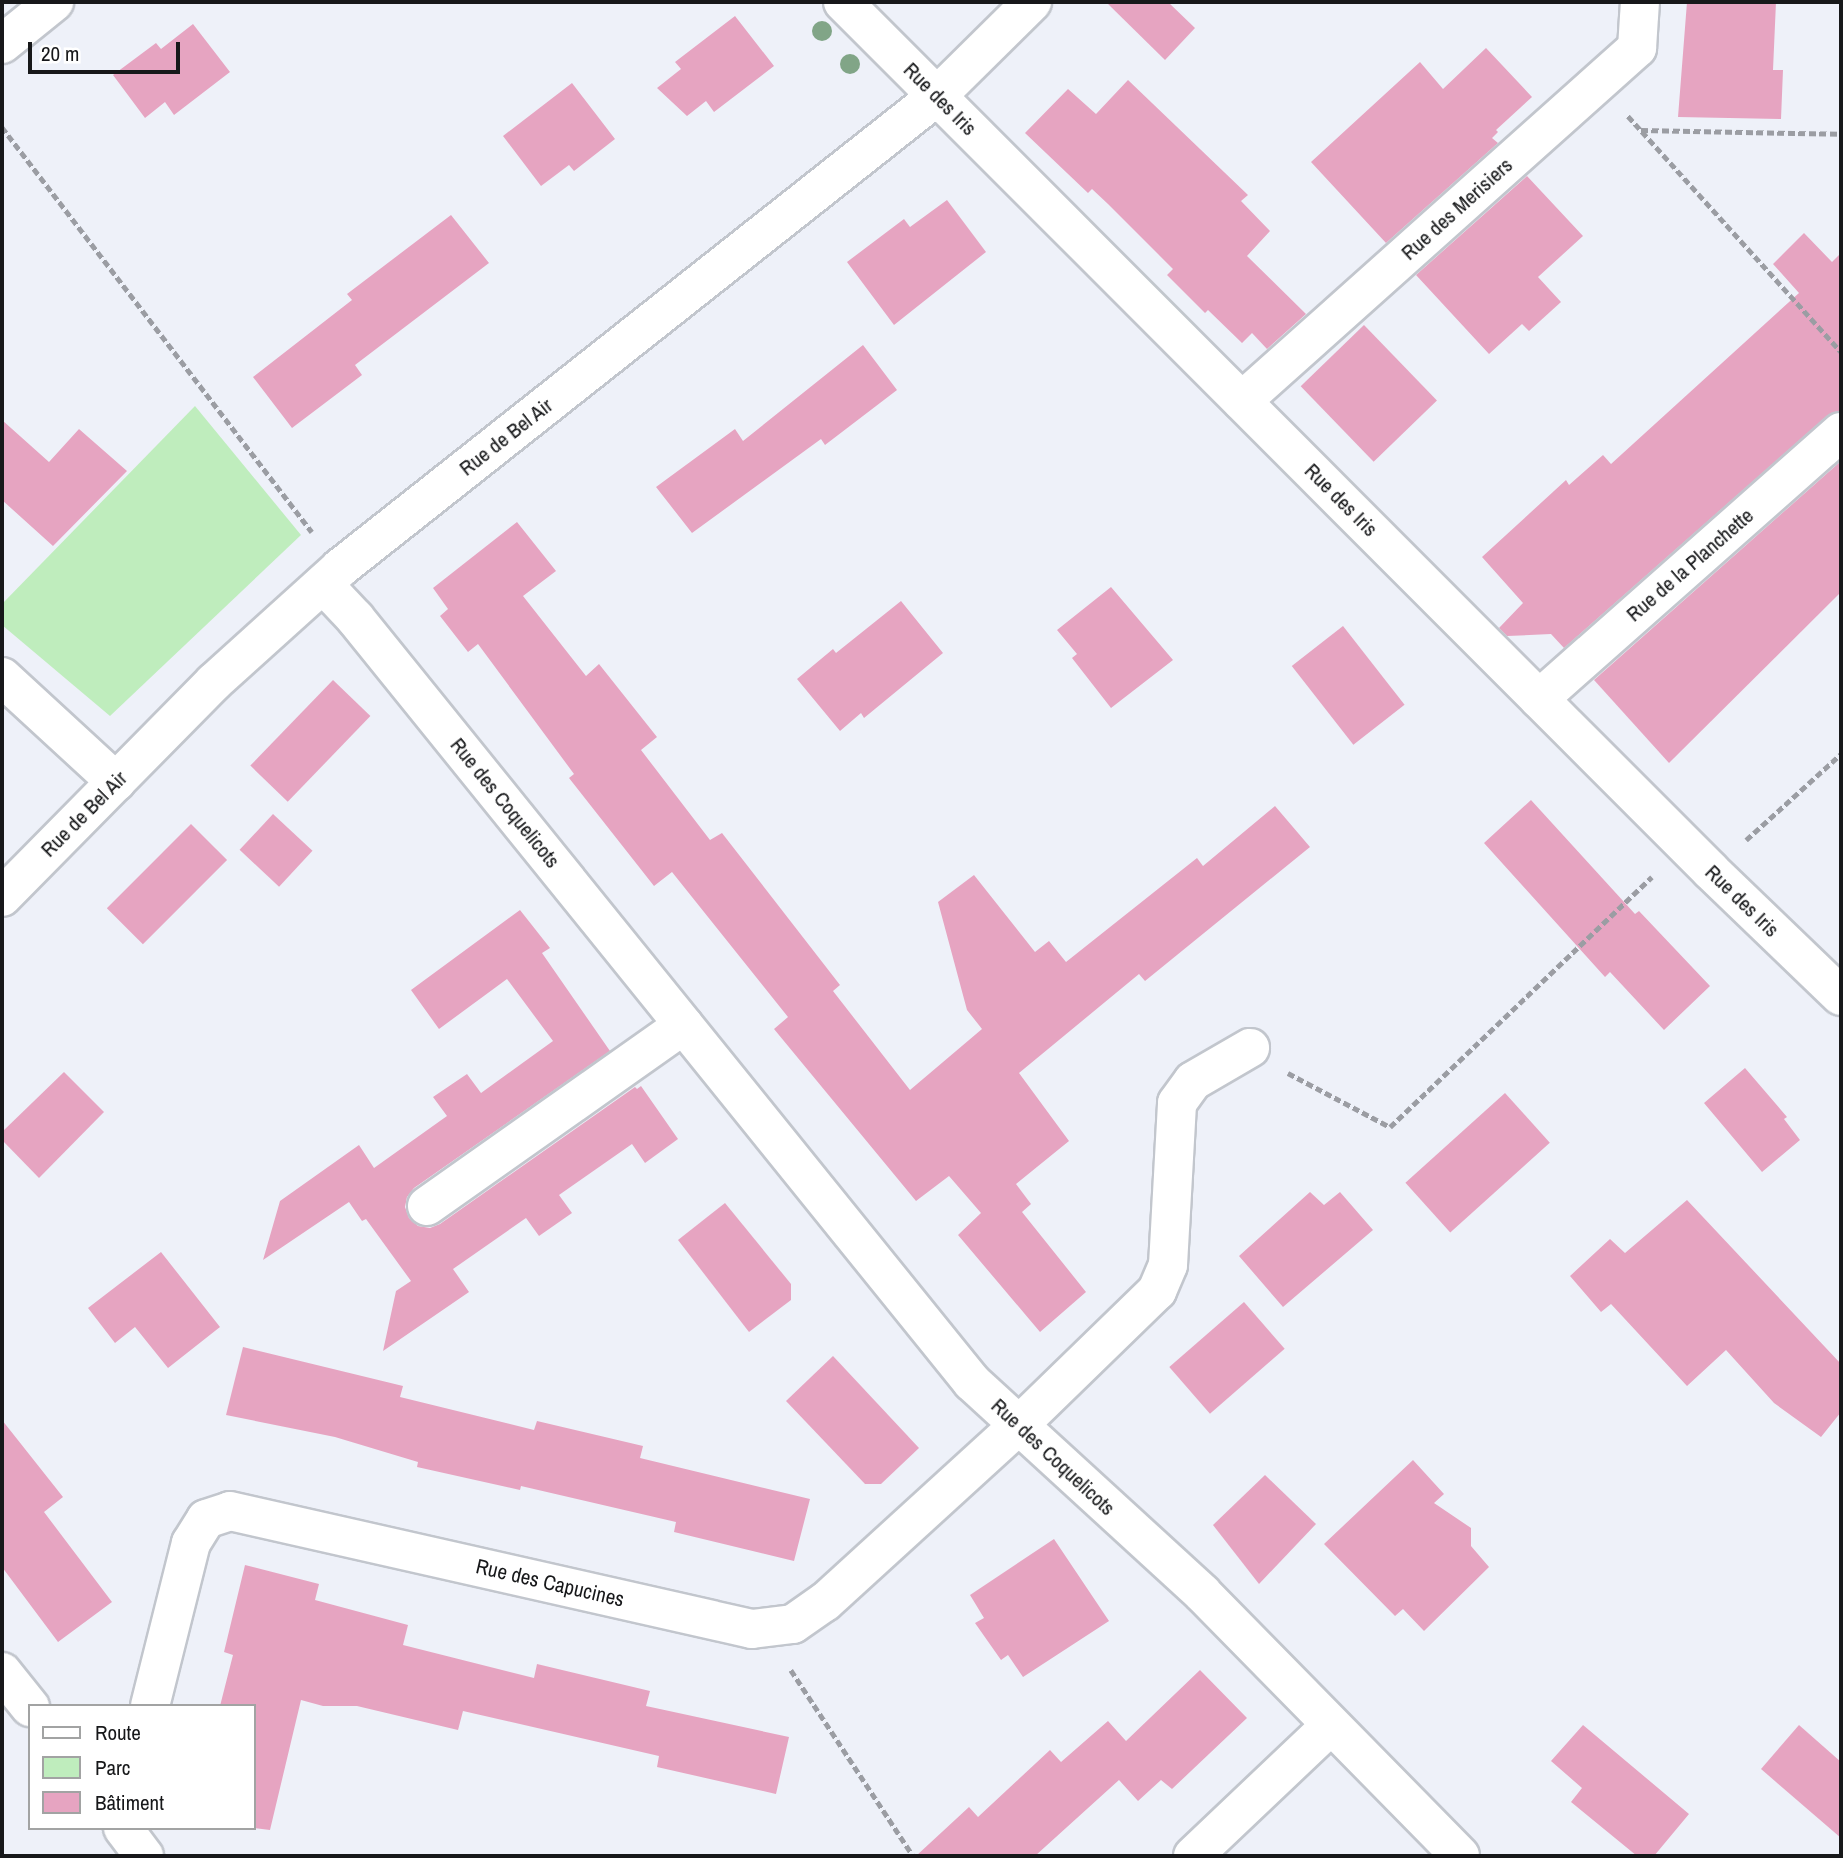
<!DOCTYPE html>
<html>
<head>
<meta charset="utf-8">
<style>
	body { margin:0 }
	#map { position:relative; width:1843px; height:1858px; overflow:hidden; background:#eef1f9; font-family:"Archivo Narrow",sans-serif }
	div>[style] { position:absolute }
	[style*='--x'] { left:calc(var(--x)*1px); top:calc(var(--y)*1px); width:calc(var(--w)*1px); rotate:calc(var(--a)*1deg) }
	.green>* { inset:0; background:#bfedbd }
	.building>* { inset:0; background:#e6a4c1; transform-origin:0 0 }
	.path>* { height:4.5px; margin-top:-2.25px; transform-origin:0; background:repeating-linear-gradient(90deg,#9b9da3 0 7px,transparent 0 10.5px) }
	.roads { filter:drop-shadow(2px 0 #c2c6cd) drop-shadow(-2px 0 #c2c6cd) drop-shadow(0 2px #c2c6cd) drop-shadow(0 -2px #c2c6cd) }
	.minor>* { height:38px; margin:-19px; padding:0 19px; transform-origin:19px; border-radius:19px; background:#fff }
	.trees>* { width:20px; height:20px; margin:-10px; border-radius:50%; background:#81a587 }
	span { translate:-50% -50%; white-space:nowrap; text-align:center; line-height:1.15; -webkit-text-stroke:7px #fff; paint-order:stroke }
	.street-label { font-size:21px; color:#17181a }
	.frame { position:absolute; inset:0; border:4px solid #17181a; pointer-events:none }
	.legend { position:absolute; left:28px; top:1704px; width:228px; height:126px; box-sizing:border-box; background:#fff; border:2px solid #a2a3a3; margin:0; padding:9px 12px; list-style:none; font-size:21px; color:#17181a }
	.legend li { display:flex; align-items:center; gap:14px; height:35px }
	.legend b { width:35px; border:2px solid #a2a3a3 }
	.scale { position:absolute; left:28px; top:42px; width:152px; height:32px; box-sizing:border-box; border:4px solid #17181a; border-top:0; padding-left:9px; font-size:21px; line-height:24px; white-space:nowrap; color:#17181a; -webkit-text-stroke:5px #fff; paint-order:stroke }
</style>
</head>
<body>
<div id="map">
	<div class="green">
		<i style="clip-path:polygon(195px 406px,301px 535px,110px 716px,2px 625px,2px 604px)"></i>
	</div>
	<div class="building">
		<i style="clip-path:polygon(1106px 2px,1168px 2px,1195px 28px,1165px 60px)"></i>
		<i style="clip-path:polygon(1687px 2px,1776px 2px,1773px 70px,1783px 70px,1781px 119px,1678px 117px)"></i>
		<i style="clip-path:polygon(735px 16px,774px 66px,714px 112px,706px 101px,687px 116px,657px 88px,681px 69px,675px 62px)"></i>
		<i style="clip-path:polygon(193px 24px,230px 72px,174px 115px,165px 102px,145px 118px,113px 75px,156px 43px,161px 49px)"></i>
		<i style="clip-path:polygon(1486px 48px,1532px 97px,1496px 130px,1498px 132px,1492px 138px,1498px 143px,1386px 243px,1311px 162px,1420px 62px,1443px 89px)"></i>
		<i style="clip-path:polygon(1128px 80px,1248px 195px,1241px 201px,1270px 231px,1247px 256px,1306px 314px,1267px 349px,1252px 333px,1242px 343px,1208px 310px,1205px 313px,1167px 275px,1173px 269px,1108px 204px,1092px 189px,1088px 193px,1025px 133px,1068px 89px,1096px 114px)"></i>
		<i style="clip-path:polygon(572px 83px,615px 139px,574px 171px,569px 165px,541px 186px,503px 136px)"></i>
		<i style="clip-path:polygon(1527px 176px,1583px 236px,1538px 277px,1561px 302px,1529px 331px,1522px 324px,1489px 354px,1416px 275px)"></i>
		<i style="clip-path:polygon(947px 200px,986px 252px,894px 325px,847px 262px,904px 219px,910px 227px)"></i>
		<i style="clip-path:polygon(451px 215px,489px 263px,355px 365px,362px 375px,292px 428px,253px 377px,352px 300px,347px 294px)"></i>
		<i style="clip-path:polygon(1804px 233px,1832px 262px,1841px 253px,1841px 411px,1827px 416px,1564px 648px,1551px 634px,1507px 636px,1499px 628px,1523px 603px,1482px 557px,1566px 480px,1569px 485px,1603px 455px,1611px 464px,1799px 293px,1773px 264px)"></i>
		<i style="left:1364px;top:325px;width:105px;height:88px;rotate:46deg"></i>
		<i style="clip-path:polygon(863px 345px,897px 390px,825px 445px,821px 439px,692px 533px,656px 487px,735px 429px,743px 441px)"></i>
		<i style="clip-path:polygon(2px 420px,49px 462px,79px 429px,127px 471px,53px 546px,2px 500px)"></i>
		<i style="clip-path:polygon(1841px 461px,1841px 592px,1669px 763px,1594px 680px)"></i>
		<i style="clip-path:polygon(517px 522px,556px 571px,523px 596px,586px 676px,599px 664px,657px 737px,641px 750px,710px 840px,722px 833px,840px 985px,833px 991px,910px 1090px,982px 1029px,967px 1010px,938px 902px,974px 875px,1035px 952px,1049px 941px,1066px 962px,1197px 858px,1203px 866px,1275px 806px,1310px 847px,1145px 981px,1139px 974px,1019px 1073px,1069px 1141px,1016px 1184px,1031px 1204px,1022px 1212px,1086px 1292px,1040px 1332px,958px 1235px,981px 1213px,949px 1176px,916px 1201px,774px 1029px,788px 1017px,672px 872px,654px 886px,569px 778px,574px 774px,478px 644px,468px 652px,440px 616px,448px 609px,433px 588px)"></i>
		<i style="clip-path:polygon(1111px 587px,1173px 660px,1111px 708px,1072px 658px,1077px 654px,1057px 630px)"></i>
		<i style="clip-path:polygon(901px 601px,943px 653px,864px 718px,861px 713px,840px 731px,797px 679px,833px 649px,836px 653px)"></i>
		<i style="left:1343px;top:626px;width:100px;height:65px;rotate:52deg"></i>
		<i style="left:333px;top:680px;width:52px;height:119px;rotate:44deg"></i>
		<i style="clip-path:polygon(1531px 800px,1635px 914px,1639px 911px,1710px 986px,1664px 1030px,1610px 972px,1605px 977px,1484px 843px)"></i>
		<i style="left:273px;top:814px;width:54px;height:49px;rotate:43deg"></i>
		<i style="left:191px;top:824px;width:51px;height:119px;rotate:45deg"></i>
		<i style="clip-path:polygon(520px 910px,550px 948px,542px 953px,610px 1051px,414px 1188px,407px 1197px,405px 1207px,409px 1218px,418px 1226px,430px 1228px,440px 1224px,635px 1087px,637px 1089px,641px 1086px,678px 1139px,645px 1163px,632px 1144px,559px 1195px,572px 1213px,539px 1236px,526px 1218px,453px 1269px,469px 1292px,383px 1351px,396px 1291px,411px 1281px,366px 1219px,362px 1221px,349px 1202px,263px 1260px,280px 1201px,359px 1145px,374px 1168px,447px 1116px,433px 1097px,467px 1074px,481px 1093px,553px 1041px,507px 979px,439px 1029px,411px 990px)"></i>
		<i style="clip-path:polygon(1745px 1068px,1787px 1117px,1784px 1119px,1800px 1140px,1762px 1172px,1704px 1103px)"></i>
		<i style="clip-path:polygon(64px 1072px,104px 1112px,39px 1178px,2px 1140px,2px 1132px)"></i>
		<i style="left:1505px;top:1093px;width:67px;height:134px;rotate:48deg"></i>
		<i style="clip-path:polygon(1310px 1192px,1324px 1205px,1340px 1192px,1373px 1230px,1283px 1307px,1239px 1256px)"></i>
		<i style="clip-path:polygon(1687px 1200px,1841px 1364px,1841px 1412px,1821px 1437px,1774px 1403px,1726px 1350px,1687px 1386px,1611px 1304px,1601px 1312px,1570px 1276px,1610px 1239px,1625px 1253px)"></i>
		<i style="clip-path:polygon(725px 1203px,791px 1284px,791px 1300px,749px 1332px,678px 1240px)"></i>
		<i style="clip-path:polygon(161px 1252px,220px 1327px,168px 1368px,135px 1327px,115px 1343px,88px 1308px)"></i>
		<i style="left:1244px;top:1302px;width:62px;height:99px;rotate:49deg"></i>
		<i style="clip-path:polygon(243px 1347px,403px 1386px,400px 1397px,534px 1430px,537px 1421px,643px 1446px,640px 1458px,810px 1499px,794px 1561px,674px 1532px,676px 1522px,521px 1486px,520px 1490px,417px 1467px,418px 1462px,335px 1437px,226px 1415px)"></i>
		<i style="clip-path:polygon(833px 1356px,919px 1448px,881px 1484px,865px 1484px,786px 1401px)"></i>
		<i style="clip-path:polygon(2px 1420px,63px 1497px,44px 1512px,112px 1602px,58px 1642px,2px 1567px)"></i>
		<i style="clip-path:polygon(1413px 1460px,1444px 1494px,1434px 1503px,1471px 1528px,1471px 1546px,1489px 1567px,1424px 1631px,1403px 1609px,1395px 1616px,1324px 1544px)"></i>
		<i style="clip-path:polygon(1265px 1475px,1316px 1524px,1259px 1584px,1213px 1525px)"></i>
		<i style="clip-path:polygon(1054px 1539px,1109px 1621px,1023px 1677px,1008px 1655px,1001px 1660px,975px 1623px,984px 1618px,970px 1595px)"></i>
		<i style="clip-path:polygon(245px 1565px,319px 1584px,315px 1600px,408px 1625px,403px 1645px,534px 1678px,537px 1664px,650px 1691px,646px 1706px,789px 1737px,776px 1794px,657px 1767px,659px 1756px,463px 1711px,458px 1730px,357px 1706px,323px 1706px,301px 1700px,270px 1830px,254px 1828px,254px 1706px,220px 1706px,233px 1655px,224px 1652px)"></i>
		<i style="clip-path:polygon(1200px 1670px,1247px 1718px,1172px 1789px,1161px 1780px,1138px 1801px,1119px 1780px,1035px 1856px,916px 1856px,969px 1807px,978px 1817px,1050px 1750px,1061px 1762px,1108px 1721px,1126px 1741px)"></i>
		<i style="clip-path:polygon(1583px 1725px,1689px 1814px,1654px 1856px,1637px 1856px,1571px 1802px,1582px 1788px,1551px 1761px)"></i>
		<i style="clip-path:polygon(1799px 1725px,1841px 1762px,1841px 1838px,1761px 1769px)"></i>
	</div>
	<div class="path">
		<i style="--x:1628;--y:116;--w:318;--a:47.9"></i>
		<i style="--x:2;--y:127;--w:510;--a:52.57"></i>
		<i style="--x:1641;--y:130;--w:200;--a:1.1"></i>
		<i style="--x:1746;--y:840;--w:128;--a:-42.2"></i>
		<i style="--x:1288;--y:1073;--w:115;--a:27.9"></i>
		<i style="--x:1390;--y:1127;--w:362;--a:-43.7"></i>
		<i style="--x:791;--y:1670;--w:222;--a:56.7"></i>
	</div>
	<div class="roads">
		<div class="minor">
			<i style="--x:843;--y:2;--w:1228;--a:45.03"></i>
			<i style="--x:1711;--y:871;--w:180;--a:43.9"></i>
			<i style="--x:2;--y:44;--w:67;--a:-38.9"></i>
			<i style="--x:1242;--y:401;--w:530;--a:-41.79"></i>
			<i style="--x:1637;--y:48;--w:46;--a:-86.3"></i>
			<i style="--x:323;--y:584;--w:47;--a:46.7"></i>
			<i style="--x:355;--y:618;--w:982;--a:51.08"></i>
			<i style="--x:972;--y:1382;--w:312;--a:42.5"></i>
			<i style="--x:1202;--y:1593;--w:368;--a:45.5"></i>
			<i style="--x:2;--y:677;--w:155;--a:42.6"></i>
			<i style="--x:1539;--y:699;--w:403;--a:-41.5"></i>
			<i style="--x:2;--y:897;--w:302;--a:-45.4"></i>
			<i style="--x:214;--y:682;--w:170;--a:-42.1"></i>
			<i style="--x:340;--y:568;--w:760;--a:-38.32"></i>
			<i style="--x:936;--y:97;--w:135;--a:-44.7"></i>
			<i style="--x:427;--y:1206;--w:314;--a:-35.2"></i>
			<i style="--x:2;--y:1672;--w:45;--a:51.3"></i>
			<i style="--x:150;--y:1706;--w:168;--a:-75.9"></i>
			<i style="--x:191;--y:1543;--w:28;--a:-58"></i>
			<i style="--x:206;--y:1519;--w:25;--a:-18"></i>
			<i style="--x:230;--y:1511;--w:535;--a:12.74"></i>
			<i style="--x:752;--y:1629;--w:41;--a:-7"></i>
			<i style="--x:793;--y:1624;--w:39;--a:-35"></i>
			<i style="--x:825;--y:1602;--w:261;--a:-42.4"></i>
			<i style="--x:1018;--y:1426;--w:194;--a:-44.2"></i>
			<i style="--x:1157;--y:1291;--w:28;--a:-67"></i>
			<i style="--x:1168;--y:1265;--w:162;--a:-86.8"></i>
			<i style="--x:1177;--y:1103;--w:27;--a:-54"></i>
			<i style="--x:1193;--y:1081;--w:66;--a:-30.1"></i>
			<i style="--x:123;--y:1828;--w:35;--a:53"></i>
			<i style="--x:1193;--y:1856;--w:190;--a:-43.5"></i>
		</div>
	</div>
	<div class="trees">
		<i style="left:822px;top:31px"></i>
		<i style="left:850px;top:64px"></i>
	</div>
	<div class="street-label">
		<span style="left:940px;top:99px;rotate:45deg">Rue des Iris</span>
		<span style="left:1457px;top:209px;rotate:-42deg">Rue des Merisiers</span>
		<span style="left:506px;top:437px;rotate:-38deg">Rue de Bel Air</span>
		<span style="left:1341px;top:500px;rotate:45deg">Rue des Iris</span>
		<span style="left:1690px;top:565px;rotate:-41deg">Rue de la Planchette</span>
		<span style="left:505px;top:803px;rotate:51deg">Rue des Coquelicots</span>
		<span style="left:84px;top:814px;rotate:-45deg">Rue de Bel Air</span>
		<span style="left:1742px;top:901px;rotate:44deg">Rue des Iris</span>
		<span style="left:1053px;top:1457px;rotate:43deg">Rue des Coquelicots</span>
		<span style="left:550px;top:1583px;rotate:13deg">Rue des Capucines</span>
	</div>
	<div class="frame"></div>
	<ul class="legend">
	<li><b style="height:9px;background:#fff"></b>Route</li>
	<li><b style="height:19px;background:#bfedbd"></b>Parc</li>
	<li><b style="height:19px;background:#e6a4c1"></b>Bâtiment</li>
	</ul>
	<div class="scale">20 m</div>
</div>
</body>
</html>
